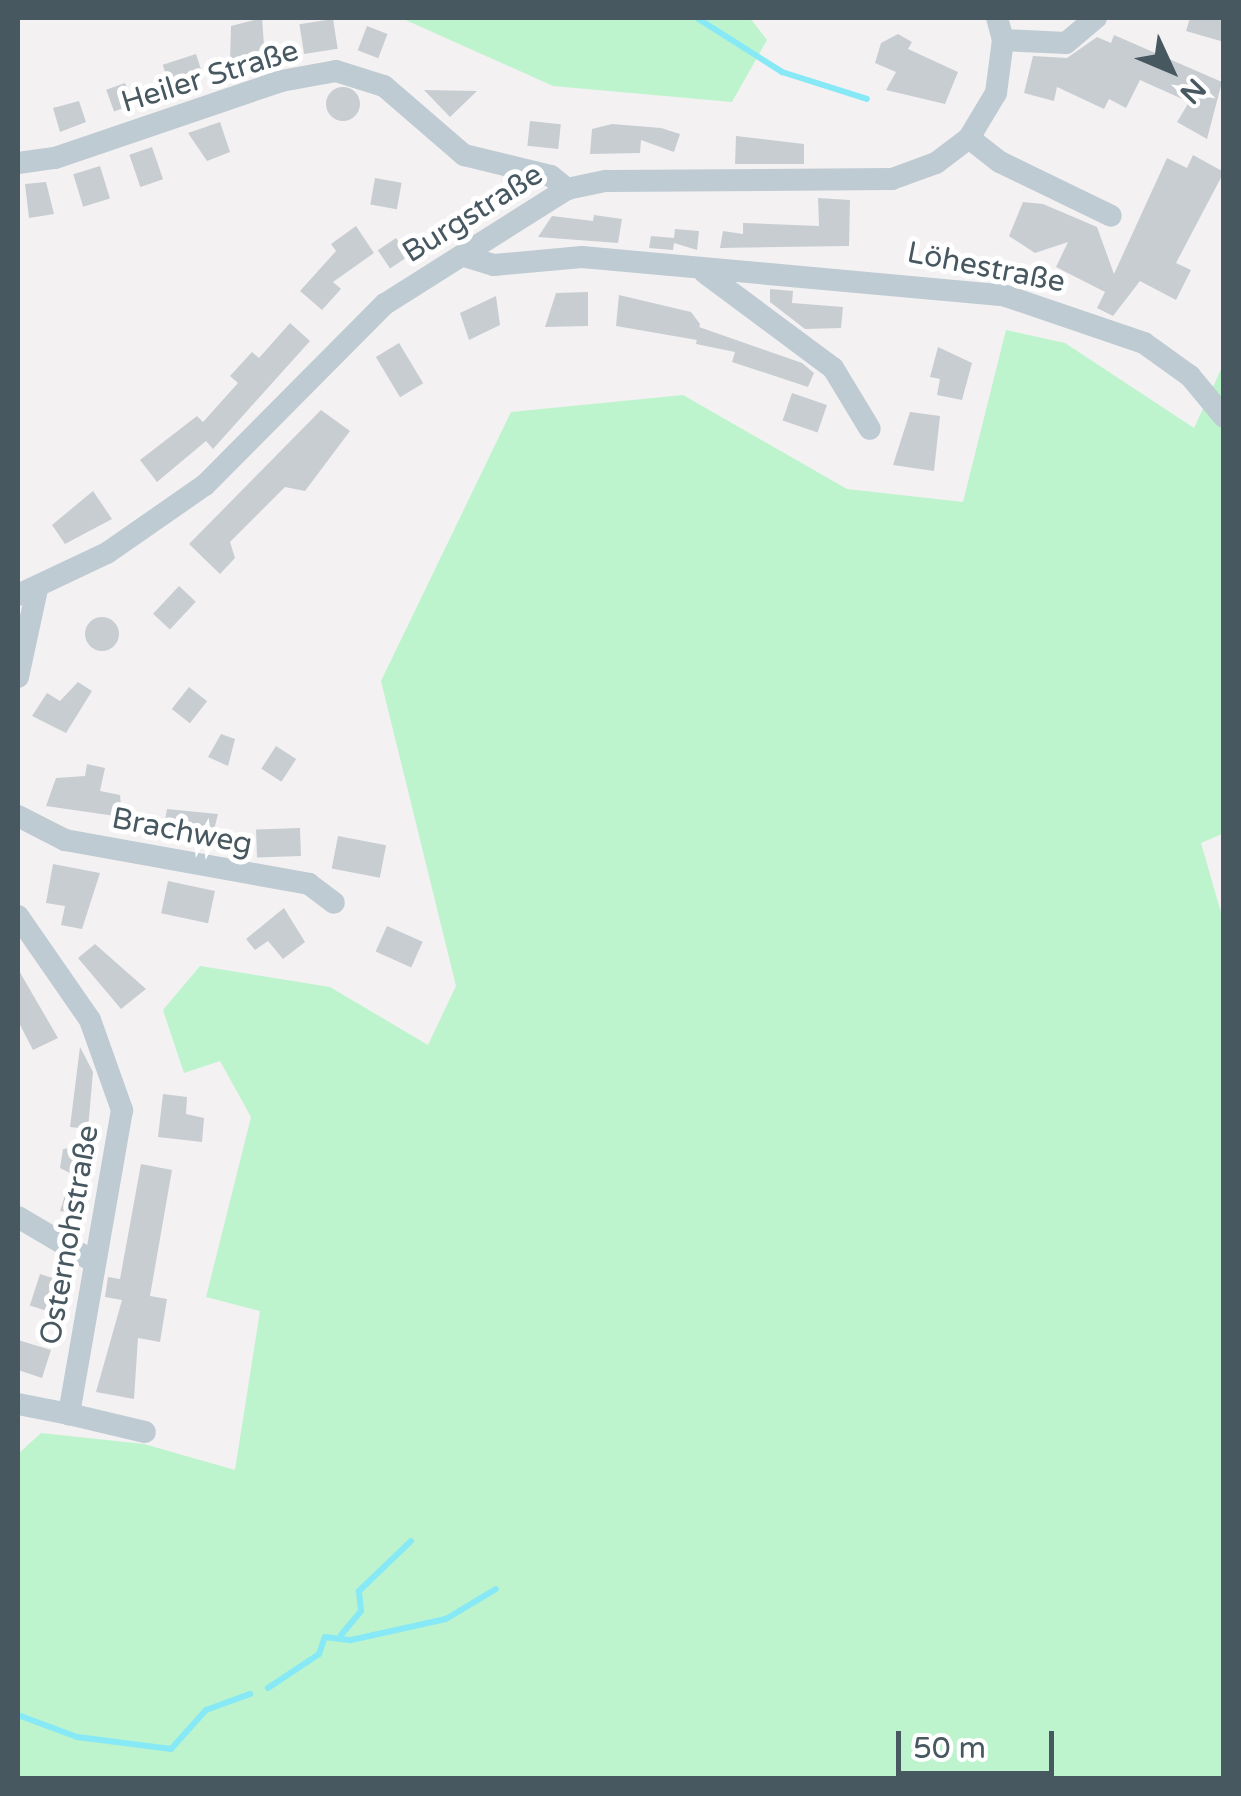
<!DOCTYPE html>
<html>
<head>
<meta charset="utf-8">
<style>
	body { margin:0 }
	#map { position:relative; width:1241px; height:1796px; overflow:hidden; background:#f4f1f2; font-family:"Varela Round",sans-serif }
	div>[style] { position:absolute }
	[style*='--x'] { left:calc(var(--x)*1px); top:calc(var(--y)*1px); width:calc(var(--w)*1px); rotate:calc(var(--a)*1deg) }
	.green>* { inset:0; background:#bdf4cd }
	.stream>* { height:6px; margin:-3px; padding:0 3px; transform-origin:3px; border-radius:3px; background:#87e9f5 }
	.building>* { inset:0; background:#c8cdd2; transform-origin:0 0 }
	.round { border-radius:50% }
	.minor>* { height:22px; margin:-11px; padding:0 11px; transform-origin:11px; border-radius:11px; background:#becbd2 }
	span { translate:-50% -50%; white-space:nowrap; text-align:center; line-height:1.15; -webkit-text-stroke:10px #fff; paint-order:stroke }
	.street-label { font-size:30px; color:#475861 }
	.frame { position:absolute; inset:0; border:20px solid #475861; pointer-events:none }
	.north { position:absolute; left:1121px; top:20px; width:100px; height:100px; -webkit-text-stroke:8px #fff; paint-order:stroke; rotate:134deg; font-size:28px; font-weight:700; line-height:40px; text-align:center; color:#475861 }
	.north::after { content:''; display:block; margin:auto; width:35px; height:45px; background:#475861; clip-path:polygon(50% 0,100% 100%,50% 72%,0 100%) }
	.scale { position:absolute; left:896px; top:1731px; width:158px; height:45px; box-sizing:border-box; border:5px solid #475861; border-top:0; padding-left:12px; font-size:30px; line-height:35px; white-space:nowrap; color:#475861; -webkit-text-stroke:8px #fff; paint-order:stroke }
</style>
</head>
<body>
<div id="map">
	<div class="green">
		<i style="clip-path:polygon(401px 18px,750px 18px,767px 40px,732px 102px,553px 86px)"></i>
		<i style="clip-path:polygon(1006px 330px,1065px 343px,1194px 428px,1223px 365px,1224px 833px,1201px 843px,1224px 923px,1223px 1778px,18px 1778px,18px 1454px,41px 1433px,144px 1444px,235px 1470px,260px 1311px,206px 1297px,251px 1117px,220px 1061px,184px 1073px,163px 1010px,200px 966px,330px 987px,428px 1045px,456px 986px,381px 681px,511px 412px,683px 395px,847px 489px,963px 502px)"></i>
	</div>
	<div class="stream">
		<i style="--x:697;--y:18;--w:101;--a:32.4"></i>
		<i style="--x:782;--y:72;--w:89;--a:17.6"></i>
		<i style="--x:341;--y:1635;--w:31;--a:-50"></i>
		<i style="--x:361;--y:1611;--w:20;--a:-96"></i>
		<i style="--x:359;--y:1591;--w:72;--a:-43.9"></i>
		<i style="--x:268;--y:1688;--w:61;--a:-33.7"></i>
		<i style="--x:319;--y:1654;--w:18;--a:-71"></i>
		<i style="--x:325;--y:1637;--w:26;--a:7"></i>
		<i style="--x:351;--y:1640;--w:97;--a:-12.5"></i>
		<i style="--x:446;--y:1619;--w:58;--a:-31"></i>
		<i style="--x:18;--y:1715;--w:63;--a:20.4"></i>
		<i style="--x:77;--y:1737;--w:95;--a:7.3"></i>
		<i style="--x:171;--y:1749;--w:52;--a:-48.1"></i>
		<i style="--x:206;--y:1710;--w:47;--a:-20"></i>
	</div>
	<div class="building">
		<i style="clip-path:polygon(262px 18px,265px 59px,230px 62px,231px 26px)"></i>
		<i style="clip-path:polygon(1190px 18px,1224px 18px,1224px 42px,1186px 31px)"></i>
		<i style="left:333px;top:19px;width:30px;height:34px;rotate:81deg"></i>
		<i style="left:367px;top:26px;width:22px;height:26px;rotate:21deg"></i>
		<i style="clip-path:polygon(898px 34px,912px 42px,908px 49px,958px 72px,945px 104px,886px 90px,896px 72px,875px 63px,881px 43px)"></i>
		<i style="clip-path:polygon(1114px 35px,1222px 82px,1207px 139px,1177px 122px,1189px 102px,1140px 80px,1126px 108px,1109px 99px,1104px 109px,1057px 87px,1054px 101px,1024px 93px,1033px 56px,1067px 58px,1097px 37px,1111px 43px)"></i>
		<i style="left:196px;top:54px;width:26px;height:35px;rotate:72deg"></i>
		<i style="left:125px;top:83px;width:23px;height:20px;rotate:70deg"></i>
		<i class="round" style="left:326px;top:87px;width:34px;height:34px"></i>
		<i style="clip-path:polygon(424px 90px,477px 91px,450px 117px)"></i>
		<i style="clip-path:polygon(79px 101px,86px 122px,60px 132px,53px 108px)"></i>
		<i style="left:530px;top:121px;width:31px;height:25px;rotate:6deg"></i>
		<i style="clip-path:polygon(220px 122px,230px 152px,207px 161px,188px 133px)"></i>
		<i style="clip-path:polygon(612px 124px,661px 128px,680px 134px,674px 152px,641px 140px,640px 153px,590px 154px,592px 129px)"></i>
		<i style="clip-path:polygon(736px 136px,804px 144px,804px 164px,735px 164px)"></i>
		<i style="left:152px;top:147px;width:34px;height:24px;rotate:71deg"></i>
		<i style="clip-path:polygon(1193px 155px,1224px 172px,1176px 263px,1191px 270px,1176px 300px,1140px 281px,1113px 316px,1097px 308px,1105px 292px,1056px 267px,1068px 242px,1035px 253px,1009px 236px,1023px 202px,1043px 204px,1097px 227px,1114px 274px,1167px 158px,1187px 168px)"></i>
		<i style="left:100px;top:166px;width:34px;height:28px;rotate:73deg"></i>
		<i style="left:375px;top:178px;width:27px;height:27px;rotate:10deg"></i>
		<i style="clip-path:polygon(46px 182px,54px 214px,29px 218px,25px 184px)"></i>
		<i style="clip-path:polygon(818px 198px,850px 200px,849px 246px,720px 248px,723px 231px,743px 234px,743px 223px,819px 226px)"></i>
		<i style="clip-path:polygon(594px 215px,622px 219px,618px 243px,538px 237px,552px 216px,593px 221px)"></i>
		<i style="clip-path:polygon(356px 226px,374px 253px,333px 282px,341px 289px,322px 310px,300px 291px,336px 251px,331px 244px)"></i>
		<i style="clip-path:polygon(675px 229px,699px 231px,697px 250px,674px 243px,673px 250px,649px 248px,651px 236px,674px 238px)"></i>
		<i style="left:396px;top:238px;width:22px;height:22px;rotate:56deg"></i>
		<i style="clip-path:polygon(770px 289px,793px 291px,792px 303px,843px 307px,841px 328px,805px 329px,770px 302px)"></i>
		<i style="clip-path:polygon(588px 292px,588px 326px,545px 327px,556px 293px)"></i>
		<i style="clip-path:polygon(619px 295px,691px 312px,700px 324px,697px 340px,616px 326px)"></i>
		<i style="clip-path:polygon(496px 296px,500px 325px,469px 340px,460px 313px)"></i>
		<i style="clip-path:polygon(290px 323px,310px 341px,213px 449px,206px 441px,157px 482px,140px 460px,197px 416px,203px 422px,238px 383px,230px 376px,252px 352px,259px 358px)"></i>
		<i style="clip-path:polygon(699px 327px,802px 363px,814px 373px,808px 387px,732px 362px,735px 352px,696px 344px)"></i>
		<i style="left:399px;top:343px;width:47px;height:27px;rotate:59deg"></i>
		<i style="clip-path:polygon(938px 347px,972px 363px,962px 400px,937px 395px,940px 379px,930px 377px)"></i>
		<i style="left:792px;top:393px;width:37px;height:29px;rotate:19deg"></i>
		<i style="clip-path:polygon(321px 410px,350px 431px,305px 491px,285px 487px,230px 542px,235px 558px,220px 574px,189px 544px)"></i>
		<i style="clip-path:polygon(910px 412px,940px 416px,934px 471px,893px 465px)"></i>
		<i style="clip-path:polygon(93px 491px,112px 519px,65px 544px,52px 525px)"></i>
		<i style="left:179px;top:586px;width:23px;height:38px;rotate:43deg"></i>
		<i class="round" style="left:85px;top:617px;width:34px;height:34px"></i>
		<i style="clip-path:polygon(78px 682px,92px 691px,66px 733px,32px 716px,47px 693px,60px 701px)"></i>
		<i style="left:189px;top:687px;width:23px;height:28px;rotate:38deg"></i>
		<i style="clip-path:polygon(221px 734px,235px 739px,228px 766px,208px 757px)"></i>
		<i style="left:276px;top:746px;width:24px;height:27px;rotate:33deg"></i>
		<i style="clip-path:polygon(87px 764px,105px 768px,100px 791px,120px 795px,122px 817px,46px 806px,56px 778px,85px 776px)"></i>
		<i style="clip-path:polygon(167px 809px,218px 814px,213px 834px,201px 831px,198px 846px,162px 837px)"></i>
		<i style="left:300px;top:828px;width:28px;height:44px;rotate:88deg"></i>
		<i style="left:338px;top:836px;width:49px;height:33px;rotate:11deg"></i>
		<i style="clip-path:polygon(53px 864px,100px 873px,82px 929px,61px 925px,65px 906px,46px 903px)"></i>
		<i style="left:168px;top:881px;width:48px;height:33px;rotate:12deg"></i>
		<i style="clip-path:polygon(284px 908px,305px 942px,283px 959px,268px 941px,255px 950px,246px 939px)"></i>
		<i style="left:387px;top:926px;width:39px;height:28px;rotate:24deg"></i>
		<i style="clip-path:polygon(95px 944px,146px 989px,121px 1009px,78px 958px)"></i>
		<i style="clip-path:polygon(18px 969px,58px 1038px,33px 1050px,18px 1021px)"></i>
		<i style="clip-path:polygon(80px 1047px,93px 1072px,88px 1129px,70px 1127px)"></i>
		<i style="clip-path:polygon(163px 1094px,187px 1097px,186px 1114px,204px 1118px,202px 1142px,158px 1137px)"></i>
		<i style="clip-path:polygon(81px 1146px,89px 1148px,81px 1213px,60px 1211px,72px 1174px,60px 1168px,63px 1149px)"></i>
		<i style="clip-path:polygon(141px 1164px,172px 1170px,150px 1296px,167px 1299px,160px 1342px,138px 1338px,134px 1399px,96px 1392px,122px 1300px,105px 1297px,108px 1277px,120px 1279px)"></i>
		<i style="left:40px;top:1274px;width:29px;height:33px;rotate:18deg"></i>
		<i style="clip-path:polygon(18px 1340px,51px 1350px,42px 1378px,18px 1370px)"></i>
	</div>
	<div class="minor">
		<i style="--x:1003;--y:40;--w:63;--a:2.7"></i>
		<i style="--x:1066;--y:43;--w:39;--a:-40"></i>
		<i style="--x:969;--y:138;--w:39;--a:38"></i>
		<i style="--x:1000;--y:162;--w:123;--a:25.9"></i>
		<i style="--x:18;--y:163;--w:37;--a:-8"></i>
		<i style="--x:55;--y:158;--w:239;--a:-18.8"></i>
		<i style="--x:281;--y:81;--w:56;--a:-10.3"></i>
		<i style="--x:336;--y:71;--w:50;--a:17.4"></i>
		<i style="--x:384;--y:86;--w:106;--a:40.8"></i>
		<i style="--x:464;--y:155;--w:89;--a:13.6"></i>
		<i style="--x:551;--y:176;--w:21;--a:39"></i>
		<i style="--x:464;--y:256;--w:31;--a:17"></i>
		<i style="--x:494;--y:265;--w:88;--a:-5.2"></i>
		<i style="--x:582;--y:257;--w:423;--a:5.2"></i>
		<i style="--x:1003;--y:295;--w:149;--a:18.8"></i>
		<i style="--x:1144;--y:343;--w:57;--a:35.7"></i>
		<i style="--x:1190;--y:376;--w:53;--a:50.3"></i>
		<i style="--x:705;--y:273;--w:159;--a:36.6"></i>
		<i style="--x:833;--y:368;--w:71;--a:58.8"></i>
		<i style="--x:18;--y:595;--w:98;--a:-25.3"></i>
		<i style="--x:107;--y:553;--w:119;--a:-34.8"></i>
		<i style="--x:205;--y:485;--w:255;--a:-45.2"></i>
		<i style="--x:385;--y:304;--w:215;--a:-32.3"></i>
		<i style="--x:567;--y:189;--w:40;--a:-12"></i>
		<i style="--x:606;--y:181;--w:286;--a:-0.4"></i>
		<i style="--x:892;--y:179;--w:47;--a:-20"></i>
		<i style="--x:936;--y:163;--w:41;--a:-37.1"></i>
		<i style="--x:969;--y:138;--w:52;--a:-59"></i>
		<i style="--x:996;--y:93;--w:53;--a:-82.5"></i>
		<i style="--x:1003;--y:40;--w:23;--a:-105"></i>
		<i style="--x:18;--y:677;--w:90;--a:-77.8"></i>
		<i style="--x:18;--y:816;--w:53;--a:27.1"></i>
		<i style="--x:65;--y:840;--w:248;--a:10.2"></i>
		<i style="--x:309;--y:884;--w:31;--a:37"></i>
		<i style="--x:18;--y:916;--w:126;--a:55.3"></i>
		<i style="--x:90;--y:1020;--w:96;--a:70.4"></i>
		<i style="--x:122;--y:1110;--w:309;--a:99.9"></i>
		<i style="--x:69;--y:1414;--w:78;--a:13.3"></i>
		<i style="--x:18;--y:1217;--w:88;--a:30.6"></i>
		<i style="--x:18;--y:1404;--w:52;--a:11.1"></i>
	</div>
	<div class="street-label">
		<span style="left:210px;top:77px;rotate:-17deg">Heiler Straße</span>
		<span style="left:473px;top:214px;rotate:-32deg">Burgstraße</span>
		<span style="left:986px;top:268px;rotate:11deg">Löhestraße</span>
		<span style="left:182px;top:832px;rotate:11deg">Brachweg</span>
		<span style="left:70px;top:1235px;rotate:-80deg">Osternohstraße</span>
	</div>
	<div class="frame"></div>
	<div class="north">N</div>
	<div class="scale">50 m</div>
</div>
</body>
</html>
